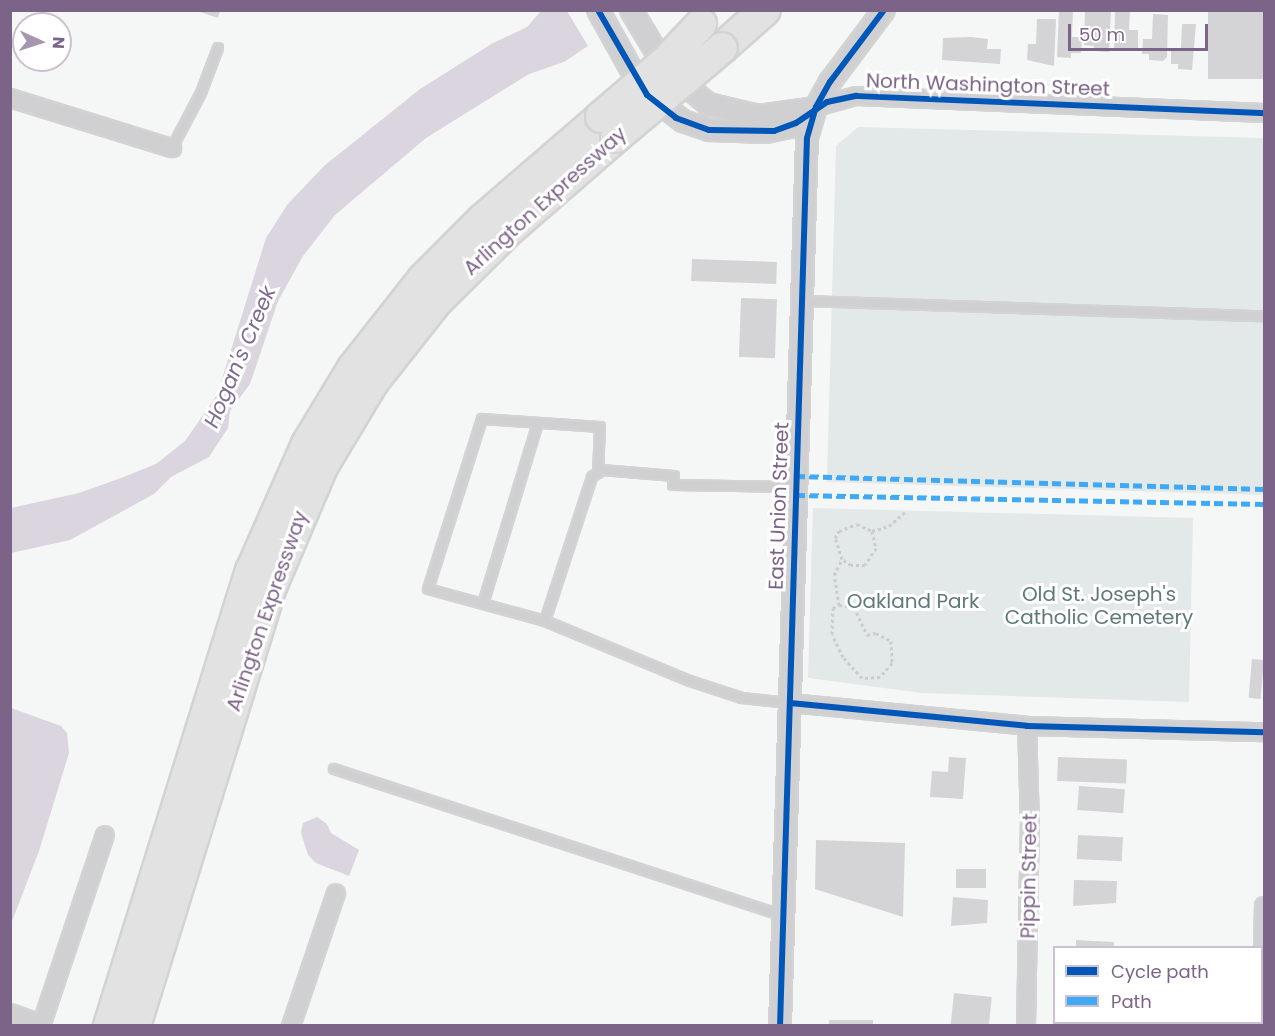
<!DOCTYPE html>
<html>
<head>
<meta charset="utf-8">
<style>
	body { margin:0 }
	#map { position:relative; width:1275px; height:1036px; overflow:hidden; background:#f5f7f6; font-family:Poppins,sans-serif }
	div>[style] { position:absolute }
	[style*='--x'] { left:calc(var(--x)*1px); top:calc(var(--y)*1px); width:calc(var(--w)*1px); rotate:calc(var(--a)*1deg) }
	.green>* { inset:0; background:#e2e9e8 }
	.water>* { inset:0; background:#dad5de }
	.building>* { inset:0; background:#d4d3d5; transform-origin:0 0 }
	.path>* { height:3px; margin-top:-1.5px; transform-origin:0; background:repeating-linear-gradient(90deg,#cccccd 0 3px,transparent 0 6px) }
	.roads { filter:drop-shadow(2px 0 #d3d3d4) drop-shadow(-2px 0 #d3d3d4) drop-shadow(0 2px #d3d3d4) drop-shadow(0 -2px #d3d3d4) }
	.service>* { height:8px; margin:-4px; padding:0 4px; transform-origin:4px; border-radius:4px; background:#d0cfd1 }
	.minor>* { height:16px; margin:-8px; padding:0 8px; transform-origin:8px; border-radius:8px; background:#d0cfd1 }
	.tertiary>* { height:20px; margin:-10px; padding:0 10px; transform-origin:10px; border-radius:10px; background:#d0cfd1 }
	.motorway>* { height:30px; margin:-15px; padding:0 15px; transform-origin:15px; border-radius:15px; background:#e2e2e2 }
	.bridges { filter:drop-shadow(2px 0 #d3d3d4) drop-shadow(-2px 0 #d3d3d4) drop-shadow(0 2px #d3d3d4) drop-shadow(0 -2px #d3d3d4) }
	.motorway-bridge>* { height:30px; margin:-15px; padding:0 15px; transform-origin:15px; border-radius:15px; background:#e2e2e2 }
	.quiet>* { height:4.5px; margin-top:-2.25px; transform-origin:0; background:repeating-linear-gradient(90deg,#3fa9f5 0 9px,transparent 0 13.5px) }
	.cycleway>* { height:6px; margin:-3px; padding:0 3px; transform-origin:3px; border-radius:3px; background:#0057b8 }
	span { translate:-50% -50%; white-space:nowrap; text-align:center; line-height:1.15; -webkit-text-stroke:6px #fff; paint-order:stroke }
	.street-label { font-size:20px; color:#7c6488 }
	.park-label { font-size:20px; color:#607979 }
	.water-label { font-size:21px; color:#7e6a92; font-style:italic }
	.frame { position:absolute; inset:0; border:12px solid #7c6488; pointer-events:none }
	.legend { position:absolute; left:1053px; top:946px; width:210px; height:78px; box-sizing:border-box; background:#fff; border:2px solid #cbc1cf; margin:0; padding:8px 10px; list-style:none; font-size:18px; color:#7c6488 }
	.legend li { display:flex; align-items:center; gap:12px; height:30px }
	.legend b { width:30px; border:2px solid #cbc1cf }
	.north { position:absolute; left:12px; top:12px; width:60px; height:60px; box-sizing:border-box; background:#fff; border:2px solid #cbc1cf; border-radius:50%; rotate:93deg; font-size:16px; font-weight:700; line-height:24px; text-align:center; color:#7c6488 }
	.north::after { content:''; display:block; margin:auto; width:21px; height:27px; background:#a697ae; clip-path:polygon(50% 0,100% 100%,50% 72%,0 100%) }
	.scale { position:absolute; left:1068px; top:24px; width:140px; height:27px; box-sizing:border-box; border:3px solid #7c6488; border-top:0; padding-left:8px; font-size:18px; line-height:21px; white-space:nowrap; color:#7c6488; -webkit-text-stroke:4px #fff; paint-order:stroke }
</style>
</head>
<body>
<div id="map">
	<div class="green">
		<i style="clip-path:polygon(858px 127px,1264px 138px,1264px 495px,827px 482px,836px 146px)"></i>
		<i style="clip-path:polygon(813px 508px,1193px 518px,1189px 702px,922px 693px,808px 678px)"></i>
	</div>
	<div class="water">
		<i style="clip-path:polygon(541px 11px,567px 11px,588px 46px,564px 62px,529px 74px,426px 138px,335px 215px,303px 256px,278px 301px,250px 384px,230px 411px,228px 428px,209px 457px,171px 477px,154px 494px,70px 540px,11px 553px,11px 508px,79px 493px,121px 478px,156px 464px,185px 441px,217px 395px,266px 238px,287px 205px,324px 166px,420px 89px,493px 43px,527px 27px)"></i>
		<i style="clip-path:polygon(11px 708px,61px 726px,67px 733px,69px 753px,39px 851px,11px 924px)"></i>
		<i style="clip-path:polygon(317px 817px,327px 824px,331px 833px,359px 850px,349px 876px,316px 863px,308px 855px,301px 833px,303px 823px)"></i>
	</div>
	<div class="building">
		<i style="clip-path:polygon(194px 10px,220px 10px,218px 18px)"></i>
		<i style="clip-path:polygon(1059px 10px,1073px 10px,1072px 37px,1082px 37px,1081px 53px,1071px 53px,1071px 58px,1057px 57px)"></i>
		<i style="clip-path:polygon(1085px 10px,1111px 10px,1109px 52px,1094px 51px,1094px 46px,1084px 45px)"></i>
		<i style="clip-path:polygon(1115px 10px,1130px 10px,1129px 30px,1138px 30px,1138px 48px,1114px 48px)"></i>
		<i style="left:1208px;top:10px;width:56px;height:69px"></i>
		<i style="clip-path:polygon(1153px 14px,1168px 15px,1167px 57px,1163px 61px,1149px 60px,1149px 54px,1142px 54px,1143px 39px,1152px 39px)"></i>
		<i style="clip-path:polygon(1037px 19px,1056px 19px,1054px 66px,1027px 60px,1028px 44px,1036px 44px)"></i>
		<i style="clip-path:polygon(1182px 24px,1196px 24px,1192px 70px,1178px 69px,1178px 64px,1171px 64px,1171px 49px,1181px 48px)"></i>
		<i style="clip-path:polygon(971px 37px,988px 39px,987px 49px,1001px 49px,1000px 64px,942px 60px,943px 38px)"></i>
		<i style="left:692px;top:259px;width:85px;height:22px;rotate:2deg"></i>
		<i style="left:741px;top:298px;width:36px;height:59px;rotate:2deg"></i>
		<i style="left:1252px;top:659px;width:12px;height:39px;rotate:5deg"></i>
		<i style="clip-path:polygon(949px 757px,966px 758px,963px 799px,930px 797px,932px 771px,948px 772px)"></i>
		<i style="left:1058px;top:757px;width:69px;height:24px;rotate:2deg"></i>
		<i style="left:1079px;top:786px;width:46px;height:24px;rotate:4deg"></i>
		<i style="left:1078px;top:835px;width:45px;height:24px;rotate:3deg"></i>
		<i style="clip-path:polygon(816px 840px,905px 843px,903px 917px,815px 889px)"></i>
		<i style="left:956px;top:869px;width:30px;height:19px"></i>
		<i style="clip-path:polygon(1074px 880px,1117px 881px,1116px 903px,1073px 906px)"></i>
		<i style="clip-path:polygon(953px 897px,988px 900px,987px 923px,951px 926px)"></i>
		<i style="clip-path:polygon(1076px 940px,1114px 942px,1114px 948px,1076px 948px)"></i>
		<i style="left:954px;top:993px;width:38px;height:33px;rotate:6deg"></i>
		<i style="left:829px;top:1020px;width:44px;height:6px"></i>
	</div>
	<div class="path">
		<i style="--x:872;--y:531;--w:18;--a:-16"></i>
		<i style="--x:889;--y:526;--w:21;--a:-41"></i>
		<i style="--x:839;--y:605;--w:15;--a:8"></i>
		<i style="--x:854;--y:607;--w:31;--a:65"></i>
		<i style="--x:867;--y:635;--w:9;--a:-13"></i>
		<i style="--x:876;--y:633;--w:17;--a:28"></i>
		<i style="--x:891;--y:641;--w:22;--a:87"></i>
		<i style="--x:892;--y:663;--w:18;--a:131"></i>
		<i style="--x:880;--y:677;--w:18;--a:177"></i>
		<i style="--x:862;--y:678;--w:28;--a:-132"></i>
		<i style="--x:843;--y:657;--w:25;--a:-116"></i>
		<i style="--x:832;--y:634;--w:26;--a:-88"></i>
		<i style="--x:833;--y:608;--w:7;--a:-27"></i>
		<i style="--x:839;--y:605;--w:30;--a:-99"></i>
		<i style="--x:834;--y:575;--w:18;--a:-63"></i>
		<i style="--x:842;--y:559;--w:22;--a:-108"></i>
		<i style="--x:835;--y:538;--w:8;--a:-60"></i>
		<i style="--x:839;--y:531;--w:19;--a:-21"></i>
		<i style="--x:857;--y:524;--w:17;--a:25"></i>
		<i style="--x:872;--y:531;--w:17;--a:77"></i>
		<i style="--x:876;--y:548;--w:20;--a:123"></i>
		<i style="--x:865;--y:565;--w:14;--a:180"></i>
		<i style="--x:851;--y:565;--w:11;--a:-146"></i>
	</div>
	<div class="roads">
		<div class="service">
			<i style="--x:172;--y:148;--w:62;--a:-62.2"></i>
			<i style="--x:201;--y:93;--w:48;--a:-69.3"></i>
			<i style="--x:802;--y:301;--w:462;--a:1.9"></i>
			<i style="--x:598;--y:473;--w:46;--a:-87.5"></i>
			<i style="--x:600;--y:427;--w:118;--a:-176.1"></i>
			<i style="--x:482;--y:419;--w:178;--a:107.6"></i>
			<i style="--x:428;--y:589;--w:121;--a:15.3"></i>
			<i style="--x:545;--y:621;--w:157;--a:22.5"></i>
			<i style="--x:690;--y:681;--w:55;--a:18.1"></i>
			<i style="--x:742;--y:698;--w:47;--a:6.1"></i>
			<i style="--x:483;--y:604;--w:189;--a:-73.1"></i>
			<i style="--x:545;--y:621;--w:151;--a:-71.9"></i>
			<i style="--x:592;--y:477;--w:12;--a:-35"></i>
			<i style="--x:602;--y:470;--w:72;--a:4.8"></i>
			<i style="--x:674;--y:476;--w:9;--a:96"></i>
			<i style="--x:673;--y:485;--w:122;--a:0.9"></i>
			<i style="--x:334;--y:769;--w:472;--a:18.1"></i>
		</div>
		<div class="minor">
			<i style="--x:10;--y:98;--w:170;--a:17.2"></i>
			<i style="--x:816;--y:107;--w:41;--a:-15.4"></i>
			<i style="--x:856;--y:96;--w:408;--a:2.4"></i>
			<i style="--x:790;--y:703;--w:238;--a:5.5"></i>
			<i style="--x:1027;--y:726;--w:237;--a:1.5"></i>
			<i style="--x:1262;--y:1008;--w:102;--a:-88.9"></i>
			<i style="--x:41;--y:1026;--w:201;--a:-71.5"></i>
			<i style="--x:291;--y:1026;--w:140;--a:-71.3"></i>
			<i style="--x:1026;--y:1026;--w:201;--a:-88.9"></i>
			<i style="--x:1030;--y:825;--w:99;--a:-91.7"></i>
			<i style="--x:1261;--y:1026;--w:4;--a:-90"></i>
		</div>
		<div class="tertiary">
			<i style="--x:598;--y:10;--w:90;--a:60.9"></i>
			<i style="--x:642;--y:89;--w:52;--a:38"></i>
			<i style="--x:683;--y:121;--w:28;--a:19"></i>
			<i style="--x:709;--y:130;--w:57;--a:2"></i>
			<i style="--x:766;--y:132;--w:24;--a:-12"></i>
			<i style="--x:789;--y:127;--w:34;--a:-37"></i>
			<i style="--x:631;--y:10;--w:70;--a:59"></i>
			<i style="--x:667;--y:70;--w:53;--a:39.7"></i>
			<i style="--x:708;--y:104;--w:52;--a:13.2"></i>
			<i style="--x:759;--y:116;--w:49;--a:-8.1"></i>
			<i style="--x:10;--y:1015;--w:32;--a:20"></i>
			<i style="--x:780;--y:1026;--w:888;--a:-88.26"></i>
			<i style="--x:807;--y:138;--w:32;--a:-74"></i>
			<i style="--x:816;--y:107;--w:29;--a:-61"></i>
			<i style="--x:830;--y:82;--w:90;--a:-53.1"></i>
		</div>
		<div class="motorway">
			<i style="--x:722;--y:48;--w:57;--a:-41.5"></i>
			<i style="--x:109;--y:1026;--w:477;--a:-72.7"></i>
			<i style="--x:251;--y:571;--w:139;--a:-66.2"></i>
			<i style="--x:307;--y:444;--w:89;--a:-58.8"></i>
			<i style="--x:353;--y:368;--w:113;--a:-51.8"></i>
			<i style="--x:423;--y:279;--w:85;--a:-45"></i>
			<i style="--x:483;--y:219;--w:156;--a:-40.8"></i>
			<i style="--x:135;--y:1026;--w:454;--a:-72.8"></i>
			<i style="--x:269;--y:592;--w:136;--a:-67"></i>
			<i style="--x:322;--y:467;--w:99;--a:-59"></i>
			<i style="--x:373;--y:382;--w:103;--a:-51.7"></i>
			<i style="--x:437;--y:301;--w:103;--a:-44.6"></i>
			<i style="--x:510;--y:229;--w:140;--a:-41"></i>
		</div>
	</div>
	<div class="bridges">
		<div class="motorway-bridge">
			<i style="--x:601;--y:117;--w:83;--a:-40.6"></i>
			<i style="--x:664;--y:63;--w:54;--a:-46.5"></i>
			<i style="--x:616;--y:137;--w:138;--a:-40"></i>
		</div>
	</div>
	<div class="quiet">
		<i style="--x:796;--y:476;--w:468;--a:1.6"></i>
		<i style="--x:796;--y:495;--w:468;--a:1.1"></i>
	</div>
	<div class="cycleway">
		<i style="--x:598;--y:10;--w:98;--a:60"></i>
		<i style="--x:647;--y:95;--w:37;--a:38"></i>
		<i style="--x:676;--y:118;--w:35;--a:20"></i>
		<i style="--x:709;--y:130;--w:65;--a:0.9"></i>
		<i style="--x:774;--y:131;--w:23;--a:-20"></i>
		<i style="--x:796;--y:123;--w:37;--a:-34"></i>
		<i style="--x:827;--y:102;--w:30;--a:-12"></i>
		<i style="--x:856;--y:96;--w:408;--a:2.4"></i>
		<i style="--x:790;--y:703;--w:238;--a:5.5"></i>
		<i style="--x:1027;--y:726;--w:237;--a:1.5"></i>
		<i style="--x:780;--y:1026;--w:888;--a:-88.26"></i>
		<i style="--x:807;--y:138;--w:32;--a:-74"></i>
		<i style="--x:816;--y:107;--w:29;--a:-61"></i>
		<i style="--x:830;--y:82;--w:90;--a:-53.1"></i>
	</div>
	<div class="street-label">
		<span style="left:988px;top:85px;rotate:2deg">North Washington Street</span>
		<span style="left:545px;top:201px;rotate:-42deg">Arlington Expressway</span>
		<span style="left:779px;top:506px;rotate:-88deg">East Union Street</span>
		<span style="left:267px;top:611px;rotate:-71deg">Arlington Expressway</span>
		<span style="left:1029px;top:876px;rotate:-89deg">Pippin Street</span>
	</div>
	<div class="park-label">
		<span style="left:1099px;top:606px">Old St. Joseph's<br>Catholic Cemetery</span>
		<span style="left:913px;top:601px">Oakland Park</span>
	</div>
	<div class="water-label">
		<span style="left:240px;top:357px;rotate:-67deg">Hogan's Creek</span>
	</div>
	<div class="frame"></div>
	<ul class="legend">
	<li><b style="height:8px;background:#0057b8"></b>Cycle path</li>
	<li><b style="height:8px;background:#3fa9f5"></b>Path</li>
	</ul>
	<div class="north">N</div>
	<div class="scale">50 m</div>
</div>
</body>
</html>
